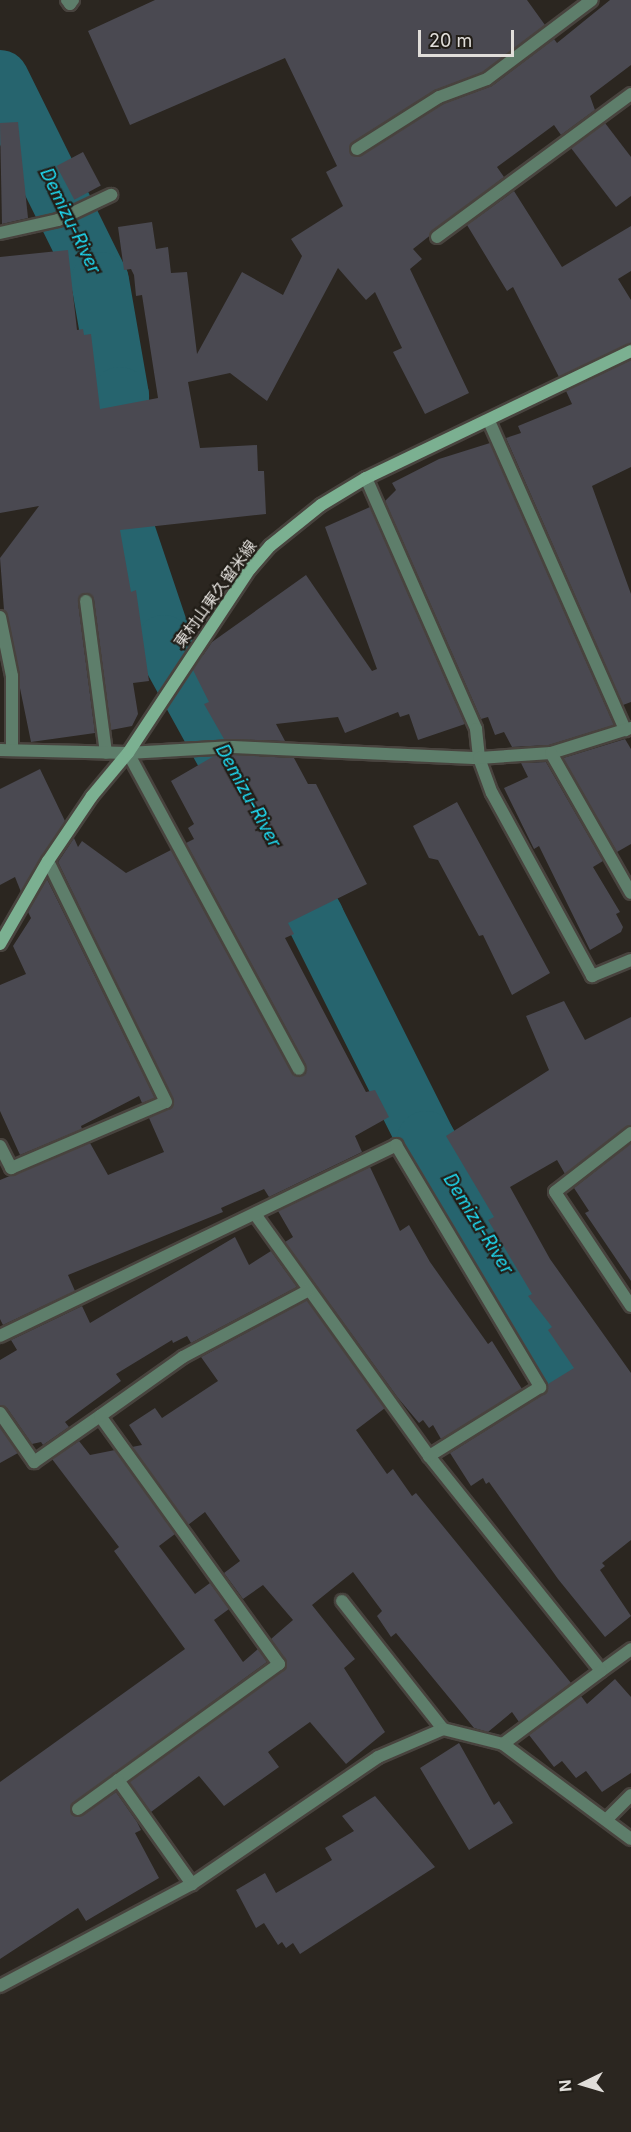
<!DOCTYPE html>
<html>
<head>
<meta charset="utf-8">
<style>
	body { margin:0 }
	#map { position:relative; width:631px; height:2132px; overflow:hidden; background:#2b2620; font-family:Inter,"Noto Sans JP",sans-serif }
	div>[style] { position:absolute }
	[style*='--x'] { left:calc(var(--x)*1px); top:calc(var(--y)*1px); width:calc(var(--w)*1px); rotate:calc(var(--a)*1deg) }
	.river>* { height:58px; margin:-29px; padding:0 29px; transform-origin:29px; border-radius:29px; background:#26646e }
	.building>* { inset:0; background:#4a4951; transform-origin:0 0 }
	.roads { filter:drop-shadow(2px 0 #48433e) drop-shadow(-2px 0 #48433e) drop-shadow(0 2px #48433e) drop-shadow(0 -2px #48433e) }
	.lane>* { height:12px; margin:-6px; padding:0 6px; transform-origin:6px; border-radius:6px; background:#5e7e6b }
	.street>* { height:12px; margin:-6px; padding:0 6px; transform-origin:6px; border-radius:6px; background:#5e7e6b }
	.secondary>* { height:12px; margin:-6px; padding:0 6px; transform-origin:6px; border-radius:6px; background:#7bb091 }
	span { translate:-50% -50%; white-space:nowrap; text-align:center; line-height:1.15; -webkit-text-stroke:4.5px #211d17; paint-order:stroke }
	.street-label { font-size:16px; color:#e1deda }
	.water-label { font-size:18px; color:#1fdbf3; font-style:italic }
	.north { position:absolute; left:553px; top:2054px; width:60px; height:60px; -webkit-text-stroke:4px #211d17; paint-order:stroke; rotate:265deg; font-size:16px; font-weight:700; line-height:24px; text-align:center; color:#e1deda }
	.north::after { content:''; display:block; margin:auto; width:21px; height:27px; background:#e1deda; clip-path:polygon(50% 0,100% 100%,50% 72%,0 100%) }
	.scale { position:absolute; left:418px; top:30px; width:96px; height:27px; box-sizing:border-box; border:3px solid #e1deda; border-top:0; padding-left:8px; font-size:18px; line-height:21px; white-space:nowrap; color:#e1deda; -webkit-text-stroke:4px #211d17; paint-order:stroke }
</style>
</head>
<body>
<div id="map">
	<div class="river">
		<i style="--x:0;--y:79;--w:225;--a:63.7"></i>
		<i style="--x:100;--y:281;--w:117;--a:80.1"></i>
		<i style="--x:120;--y:396;--w:126;--a:88.6"></i>
		<i style="--x:123;--y:522;--w:129;--a:71.4"></i>
		<i style="--x:164;--y:644;--w:313;--a:61.1"></i>
		<i style="--x:315;--y:918;--w:248;--a:63.4"></i>
		<i style="--x:426;--y:1140;--w:339;--a:58.4"></i>
		<i style="--x:604;--y:1429;--w:43;--a:51.5"></i>
	</div>
	<div class="building">
		<i style="clip-path:polygon(155px 0,527px 0,545px 25px,483px 72px,435px 90px,353px 142px,349px 150px,357px 157px,443px 104px,492px 86px,554px 39px,557px 43px,610px 0,631px 0,631px 65px,590px 96px,595px 110px,561px 135px,554px 125px,497px 167px,504px 177px,413px 249px,422px 259px,410px 269px,469px 393px,425px 414px,393px 352px,402px 348px,375px 292px,366px 300px,338px 268px,267px 401px,230px 373px,188px 382px,200px 448px,257px 445px,258px 471px,264px 471px,266px 514px,120px 530px,131px 592px,136px 590px,149px 681px,133px 683px,138px 714px,132px 726px,111px 730px,94px 600px,84px 593px,78px 602px,95px 733px,31px 742px,4px 610px,0 558px,39px 506px,0 513px,0 257px,68px 250px,77px 330px,83px 329px,84px 335px,91px 334px,100px 409px,158px 398px,142px 295px,136px 296px,134px 275px,131px 269px,124px 270px,118px 227px,152px 222px,156px 249px,168px 247px,171px 273px,187px 272px,197px 354px,242px 272px,283px 295px,302px 256px,291px 239px,343px 206px,326px 172px,337px 166px,285px 58px,130px 125px,88px 31px)"></i>
		<i style="clip-path:polygon(18px 122px,28px 218px,2px 224px,0 123px)"></i>
		<i style="clip-path:polygon(605px 123px,631px 157px,631px 196px,616px 207px,571px 148px)"></i>
		<i style="left:83px;top:152px;width:38px;height:30px;rotate:62deg"></i>
		<i style="clip-path:polygon(514px 191px,562px 267px,631px 226px,631px 271px,618px 279px,631px 300px,631px 343px,559px 377px,513px 287px,507px 291px,467px 225px)"></i>
		<i style="clip-path:polygon(631px 360px,631px 467px,592px 486px,631px 594px,631px 702px,623px 705px,506px 438px,521px 433px,518px 426px,572px 404px,566px 391px)"></i>
		<i style="clip-path:polygon(490px 443px,614px 725px,549px 745px,512px 747px,504px 732px,495px 735px,488px 717px,481px 719px,385px 501px,396px 490px,392px 483px,439px 459px)"></i>
		<i style="clip-path:polygon(370px 507px,465px 724px,418px 740px,409px 714px,400px 717px,398px 712px,345px 733px,338px 717px,276px 724px,285px 741px,224px 739px,204px 704px,209px 702px,193px 670px,212px 642px,306px 575px,372px 671px,377px 669px,325px 527px)"></i>
		<i style="clip-path:polygon(625px 739px,631px 749px,631px 844px,617px 852px,563px 758px)"></i>
		<i style="clip-path:polygon(233px 755px,294px 758px,308px 784px,316px 784px,367px 884px,288px 923px,294px 934px,285px 938px,366px 1092px,375px 1090px,389px 1117px,355px 1136px,362px 1152px,269px 1197px,264px 1189px,221px 1208px,223px 1212px,68px 1275px,75px 1291px,3px 1325px,0 1319px,0 1180px,90px 1143px,108px 1175px,164px 1152px,149px 1118px,174px 1103px,58px 862px,74px 838px,78px 847px,82px 841px,126px 873px,171px 850px,292px 1073px,299px 1077px,306px 1073px,306px 1065px,186px 843px,194px 839px,188px 828px,194px 824px,171px 781px,214px 756px)"></i>
		<i style="clip-path:polygon(546px 762px,603px 861px,593px 867px,620px 912px,616px 914px,623px 927px,621px 932px,590px 950px,539px 846px,534px 849px,504px 788px,528px 777px,521px 763px)"></i>
		<i style="clip-path:polygon(40px 769px,65px 821px,21px 892px,15px 877px,0 885px,0 789px)"></i>
		<i style="clip-path:polygon(457px 802px,550px 973px,512px 995px,483px 935px,479px 936px,438px 860px,429px 858px,413px 826px)"></i>
		<i style="clip-path:polygon(47px 879px,155px 1098px,142px 1103px,139px 1096px,81px 1126px,82px 1129px,20px 1155px,0 1111px,0 985px,26px 974px,13px 946px,31px 918px,28px 912px)"></i>
		<i style="clip-path:polygon(564px 1001px,585px 1040px,631px 1017px,631px 1125px,565px 1174px,557px 1160px,510px 1187px,550px 1259px,631px 1373px,631px 1540px,602px 1563px,605px 1566px,600px 1570px,631px 1616px,605px 1637px,558px 1579px,489px 1482px,486px 1484px,483px 1478px,471px 1486px,450px 1453px,544px 1394px,548px 1384px,574px 1368px,548px 1330px,552px 1327px,528px 1296px,532px 1294px,488px 1220px,494px 1217px,446px 1136px,549px 1070px,526px 1016px)"></i>
		<i style="clip-path:polygon(631px 1143px,631px 1281px,585px 1213px,589px 1211px,574px 1188px)"></i>
		<i style="clip-path:polygon(370px 1167px,400px 1231px,409px 1225px,430px 1262px,488px 1344px,492px 1341px,522px 1389px,441px 1439px,433px 1425px,429px 1428px,423px 1420px,419px 1423px,398px 1398px,285px 1242px,293px 1237px,278px 1211px)"></i>
		<i style="clip-path:polygon(235px 1237px,249px 1265px,271px 1251px,297px 1287px,191px 1343px,187px 1336px,173px 1343px,172px 1340px,116px 1374px,121px 1381px,65px 1422px,69px 1427px,43px 1445px,41px 1442px,32px 1444px,7px 1408px,0 1405px,0 1360px,17px 1350px,11px 1340px,82px 1306px,90px 1323px)"></i>
		<i style="clip-path:polygon(307px 1300px,385px 1408px,356px 1430px,387px 1474px,393px 1469px,412px 1496px,416px 1493px,571px 1683px,519px 1722px,512px 1712px,488px 1732px,474px 1728px,396px 1633px,391px 1637px,377px 1616px,382px 1611px,353px 1572px,312px 1605px,355px 1659px,344px 1668px,385px 1732px,346px 1764px,310px 1722px,268px 1752px,279px 1767px,224px 1806px,199px 1776px,151px 1812px,129px 1782px,284px 1670px,286px 1660px,271px 1639px,293px 1620px,263px 1585px,243px 1599px,224px 1573px,240px 1561px,205px 1512px,188px 1525px,132px 1447px,142px 1445px,129px 1425px,155px 1408px,162px 1418px,218px 1381px,201px 1357px)"></i>
		<i style="clip-path:polygon(0 1427px,18px 1453px,0 1463px)"></i>
		<i style="clip-path:polygon(79px 1441px,90px 1455px,115px 1450px,175px 1534px,159px 1546px,195px 1594px,210px 1583px,229px 1609px,214px 1620px,243px 1662px,258px 1649px,267px 1662px,71px 1805px,71px 1813px,79px 1817px,116px 1792px,137px 1822px,141px 1830px,135px 1833px,159px 1878px,86px 1921px,78px 1908px,0 1959px,0 1782px,185px 1649px,114px 1551px,119px 1547px,52px 1459px)"></i>
		<i style="clip-path:polygon(615px 1679px,631px 1697px,631px 1773px,602px 1792px,586px 1771px,576px 1778px,562px 1761px,554px 1767px,529px 1735px,581px 1696px,587px 1704px)"></i>
		<i style="clip-path:polygon(459px 1743px,494px 1805px,499px 1801px,513px 1823px,469px 1850px,420px 1768px)"></i>
		<i style="clip-path:polygon(375px 1796px,435px 1867px,300px 1954px,293px 1943px,286px 1948px,282px 1942px,278px 1945px,264px 1923px,256px 1928px,236px 1890px,265px 1873px,276px 1893px,332px 1860px,325px 1848px,354px 1831px,342px 1816px)"></i>
	</div>
	<div class="roads">
		<div class="lane">
			<i style="--x:357;--y:149;--w:97;--a:-32.4"></i>
			<i style="--x:439;--y:97;--w:51;--a:-20.6"></i>
			<i style="--x:487;--y:79;--w:131;--a:-37"></i>
			<i style="--x:437;--y:237;--w:241;--a:-36.4"></i>
			<i style="--x:86;--y:601;--w:153;--a:82.5"></i>
			<i style="--x:128;--y:753;--w:359;--a:61.6"></i>
			<i style="--x:0;--y:1146;--w:25;--a:63"></i>
			<i style="--x:11;--y:1168;--w:168;--a:-23.1"></i>
			<i style="--x:166;--y:1102;--w:268;--a:-116.1"></i>
			<i style="--x:342;--y:1601;--w:163;--a:51.7"></i>
			<i style="--x:601;--y:1671;--w:37;--a:-36"></i>
			<i style="--x:607;--y:1819;--w:34;--a:-45"></i>
		</div>
		<div class="street">
			<i style="--x:67;--y:0;--w:5;--a:53"></i>
			<i style="--x:70;--y:4;--w:5;--a:-53"></i>
			<i style="--x:0;--y:233;--w:59;--a:-12.6"></i>
			<i style="--x:58;--y:220;--w:59;--a:-25.3"></i>
			<i style="--x:489;--y:421;--w:338;--a:66.2"></i>
			<i style="--x:366;--y:478;--w:274;--a:66.3"></i>
			<i style="--x:476;--y:729;--w:29;--a:84"></i>
			<i style="--x:479;--y:758;--w:37;--a:70"></i>
			<i style="--x:492;--y:793;--w:209;--a:61.3"></i>
			<i style="--x:592;--y:976;--w:42;--a:-22.3"></i>
			<i style="--x:0;--y:617;--w:60;--a:78.5"></i>
			<i style="--x:12;--y:676;--w:74;--a:90"></i>
			<i style="--x:0;--y:750;--w:128;--a:1.3"></i>
			<i style="--x:128;--y:753;--w:105;--a:-3.3"></i>
			<i style="--x:233;--y:747;--w:246;--a:2.6"></i>
			<i style="--x:479;--y:758;--w:72;--a:-4"></i>
			<i style="--x:551;--y:753;--w:84;--a:-17.4"></i>
			<i style="--x:551;--y:753;--w:161;--a:60.3"></i>
			<i style="--x:631;--y:1133;--w:96;--a:142.2"></i>
			<i style="--x:555;--y:1192;--w:137;--a:56.3"></i>
			<i style="--x:255;--y:1214;--w:298;--a:54.3"></i>
			<i style="--x:429;--y:1456;--w:275;--a:51.3"></i>
			<i style="--x:601;--y:1671;--w:122;--a:143.3"></i>
			<i style="--x:0;--y:1336;--w:440;--a:-25.7"></i>
			<i style="--x:396;--y:1145;--w:282;--a:59.2"></i>
			<i style="--x:540;--y:1387;--w:131;--a:148.1"></i>
			<i style="--x:0;--y:1413;--w:60;--a:55.2"></i>
			<i style="--x:34;--y:1462;--w:80;--a:-34.9"></i>
			<i style="--x:100;--y:1416;--w:306;--a:54.2"></i>
			<i style="--x:279;--y:1664;--w:198;--a:144.2"></i>
			<i style="--x:118;--y:1780;--w:128;--a:54.6"></i>
			<i style="--x:100;--y:1416;--w:102;--a:-35.4"></i>
			<i style="--x:183;--y:1357;--w:140;--a:-28"></i>
			<i style="--x:78;--y:1809;--w:49;--a:-35.9"></i>
			<i style="--x:0;--y:1986;--w:217;--a:-28"></i>
			<i style="--x:192;--y:1884;--w:225;--a:-34.3"></i>
			<i style="--x:378;--y:1757;--w:71;--a:-23.3"></i>
			<i style="--x:443;--y:1729;--w:62;--a:14"></i>
			<i style="--x:503;--y:1744;--w:159;--a:36.6"></i>
		</div>
		<div class="secondary">
			<i style="--x:0;--y:944;--w:96;--a:-60"></i>
			<i style="--x:48;--y:861;--w:78;--a:-55.9"></i>
			<i style="--x:92;--y:796;--w:56;--a:-50.1"></i>
			<i style="--x:128;--y:753;--w:221;--a:-56.5"></i>
			<i style="--x:250;--y:569;--w:30;--a:-49"></i>
			<i style="--x:270;--y:546;--w:65;--a:-38.8"></i>
			<i style="--x:321;--y:505;--w:52;--a:-31"></i>
			<i style="--x:366;--y:478;--w:294;--a:-25.6"></i>
		</div>
	</div>
	<div class="street-label">
		<span style="left:215px;top:594px;rotate:-54deg">東村山東久留米線</span>
	</div>
	<div class="water-label">
		<span style="left:70px;top:221px;rotate:64deg">Demizu-River</span>
		<span style="left:248px;top:796px;rotate:61deg">Demizu-River</span>
		<span style="left:478px;top:1224px;rotate:58deg">Demizu-River</span>
	</div>
	<div class="north">N</div>
	<div class="scale">20 m</div>
</div>
</body>
</html>
